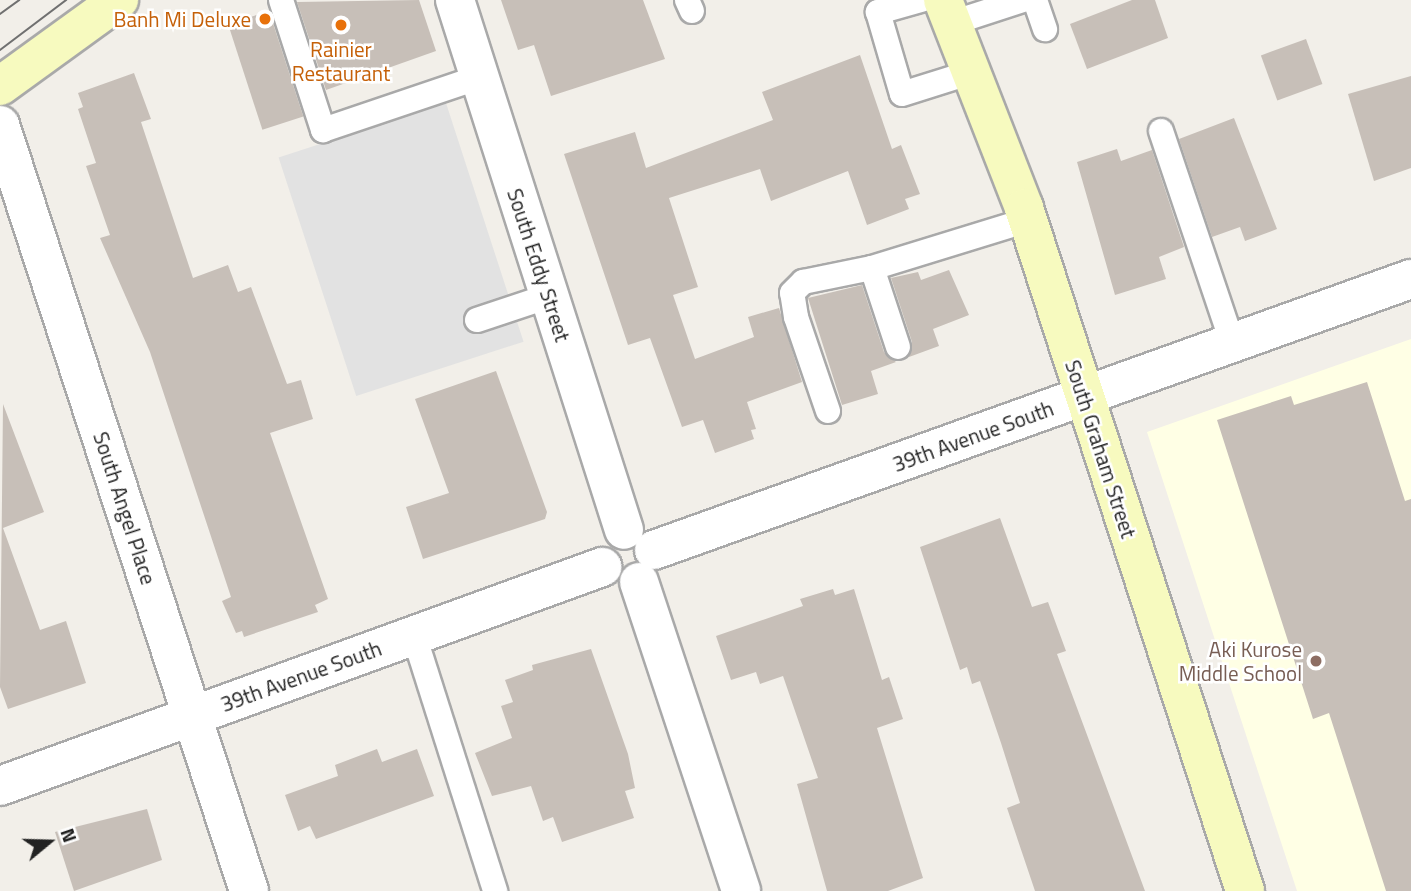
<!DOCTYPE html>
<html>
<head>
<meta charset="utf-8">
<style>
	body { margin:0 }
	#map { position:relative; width:1411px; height:891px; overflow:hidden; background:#f2efe9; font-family:"Titillium Web",sans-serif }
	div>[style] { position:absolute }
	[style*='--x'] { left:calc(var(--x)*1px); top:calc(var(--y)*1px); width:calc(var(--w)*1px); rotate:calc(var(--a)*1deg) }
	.education>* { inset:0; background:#ffffe5 }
	.parking>* { inset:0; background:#e2e2e2; transform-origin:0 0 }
	.building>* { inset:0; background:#c7bfb8; transform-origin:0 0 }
	.roads { filter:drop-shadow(2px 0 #a9a9a9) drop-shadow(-2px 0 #a9a9a9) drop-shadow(0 2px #a9a9a9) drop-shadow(0 -2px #a9a9a9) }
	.lane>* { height:24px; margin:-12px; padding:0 12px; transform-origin:12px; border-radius:12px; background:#fff }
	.street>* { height:38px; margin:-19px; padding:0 19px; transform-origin:19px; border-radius:19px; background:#fff }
	.secondary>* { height:38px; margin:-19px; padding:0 19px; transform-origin:19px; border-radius:19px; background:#f7fabf }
	.tram>* { height:2px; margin:-1px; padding:0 1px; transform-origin:1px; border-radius:1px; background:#707070 }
	.dots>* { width:19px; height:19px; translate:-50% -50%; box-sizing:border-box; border:4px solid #fff; border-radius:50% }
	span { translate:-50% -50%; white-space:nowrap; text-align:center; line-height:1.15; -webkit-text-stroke:5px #fff; paint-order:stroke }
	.food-label { font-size:21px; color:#c56008 }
	.right { translate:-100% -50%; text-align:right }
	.street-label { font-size:21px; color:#222 }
	.education-label { font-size:21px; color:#785e54 }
	.north { position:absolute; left:14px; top:807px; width:70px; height:70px; -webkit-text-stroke:5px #fff; paint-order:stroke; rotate:71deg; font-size:19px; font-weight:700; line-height:28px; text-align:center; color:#222 }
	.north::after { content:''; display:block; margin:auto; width:24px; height:32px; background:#222; clip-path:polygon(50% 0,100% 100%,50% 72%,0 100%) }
</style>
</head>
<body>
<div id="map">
	<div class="education">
		<i style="clip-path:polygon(1411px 339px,1411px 891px,1297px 891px,1147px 432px)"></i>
	</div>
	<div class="parking">
		<i style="left:446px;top:103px;width:251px;height:176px;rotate:72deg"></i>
	</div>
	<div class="building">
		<i style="clip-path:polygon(419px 0,436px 51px,326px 90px,297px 2px)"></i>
		<i style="clip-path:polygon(501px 0,643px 0,665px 59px,551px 96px,534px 45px,518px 50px)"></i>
		<i style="clip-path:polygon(1132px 0,1155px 0,1168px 38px,1087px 69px,1070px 24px)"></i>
		<i style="left:269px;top:11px;width:111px;height:43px;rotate:72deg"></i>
		<i style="left:1306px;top:39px;width:48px;height:48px;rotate:70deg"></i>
		<i style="clip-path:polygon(860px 55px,892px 149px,901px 145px,920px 194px,905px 199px,909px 209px,867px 225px,848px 171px,771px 201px,760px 169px,669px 198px,698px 287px,673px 295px,695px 359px,754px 337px,748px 317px,779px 308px,802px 382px,747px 402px,756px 429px,751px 430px,754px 439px,715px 453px,703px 420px,682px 427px,650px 338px,628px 345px,564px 154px,635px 132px,646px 168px,773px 120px,762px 92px)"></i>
		<i style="clip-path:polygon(134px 73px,151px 119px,141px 122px,193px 278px,228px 265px,238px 292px,251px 287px,287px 384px,301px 380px,313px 419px,270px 433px,328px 599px,315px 605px,318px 612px,244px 637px,242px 631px,236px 633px,222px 601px,231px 597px,150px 352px,100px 238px,110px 235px,86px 166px,96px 163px,78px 109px,83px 107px,78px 93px)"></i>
		<i style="clip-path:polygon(1411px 76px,1411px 168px,1374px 181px,1348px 94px)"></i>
		<i style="clip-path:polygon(1234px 118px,1277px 229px,1245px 241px,1240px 227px,1212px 237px,1179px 139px)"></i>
		<i style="clip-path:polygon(1117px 149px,1121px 161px,1152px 150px,1184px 247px,1159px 257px,1166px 279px,1115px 295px,1077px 162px)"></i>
		<i style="clip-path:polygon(949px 270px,969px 315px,933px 329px,939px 346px,909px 357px,912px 342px,891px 278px,918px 272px,921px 280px)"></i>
		<i style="clip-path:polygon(862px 285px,884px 352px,896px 362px,871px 371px,878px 394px,842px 405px,808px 298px)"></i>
		<i style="clip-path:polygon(496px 371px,547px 512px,545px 519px,423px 559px,406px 507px,449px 493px,415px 399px)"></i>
		<i style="clip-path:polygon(1367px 382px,1405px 501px,1411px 499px,1411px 891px,1386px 891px,1329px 713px,1313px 719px,1217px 420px,1291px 396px,1294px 405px)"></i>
		<i style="clip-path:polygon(3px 404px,44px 512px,3px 528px,40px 630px,66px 621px,86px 683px,8px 709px,0 687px)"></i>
		<i style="clip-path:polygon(1000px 518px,1032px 607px,1048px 602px,1066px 651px,1057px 654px,1145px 891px,1035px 891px,1007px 808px,1020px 803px,1001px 743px,980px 681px,972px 684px,967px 667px,960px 670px,920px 547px)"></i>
		<i style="clip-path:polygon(833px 589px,835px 595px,854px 589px,882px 680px,889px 677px,903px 719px,877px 728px,923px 878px,888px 891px,827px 891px,797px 784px,818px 778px,783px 676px,760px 684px,756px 672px,731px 680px,716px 636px,803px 606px,800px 599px)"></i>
		<i style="clip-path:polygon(591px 649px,628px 754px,635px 788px,625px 791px,634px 818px,562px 842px,553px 817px,543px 821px,531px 786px,492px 796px,475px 753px,512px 738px,501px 706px,513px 702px,505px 680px,533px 670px,532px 665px)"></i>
		<i style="clip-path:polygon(377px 749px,382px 762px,417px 749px,434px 796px,316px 839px,310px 826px,298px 831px,285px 795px,338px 776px,335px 765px)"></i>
		<i style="clip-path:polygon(147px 809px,162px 860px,74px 891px,55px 832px)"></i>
	</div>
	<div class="roads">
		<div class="lane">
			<i style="--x:281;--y:0;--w:137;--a:72.1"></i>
			<i style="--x:323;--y:130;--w:166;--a:-18.7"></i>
			<i style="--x:687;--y:0;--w:12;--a:66"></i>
			<i style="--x:921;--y:0;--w:45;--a:164.4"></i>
			<i style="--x:878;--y:12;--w:85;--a:73.7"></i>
			<i style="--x:902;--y:94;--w:73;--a:-17.4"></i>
			<i style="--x:1035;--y:0;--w:31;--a:71"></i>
			<i style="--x:955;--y:22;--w:71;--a:-17.9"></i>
			<i style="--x:1161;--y:131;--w:223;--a:71.4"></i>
			<i style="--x:872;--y:268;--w:83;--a:71.8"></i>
			<i style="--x:477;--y:320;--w:76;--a:-18.4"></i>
			<i style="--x:828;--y:411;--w:99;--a:-108.8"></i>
			<i style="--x:796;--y:317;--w:24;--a:-99"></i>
			<i style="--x:792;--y:293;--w:16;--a:-45"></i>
			<i style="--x:803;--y:282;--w:70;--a:-11.5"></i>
			<i style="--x:872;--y:268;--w:163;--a:-17.1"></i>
			<i style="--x:414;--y:635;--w:269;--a:72.4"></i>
		</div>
		<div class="street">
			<i style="--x:455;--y:0;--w:556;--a:72.31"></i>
			<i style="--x:0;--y:125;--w:805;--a:71.99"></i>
			<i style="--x:654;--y:550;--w:804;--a:-19.7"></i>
			<i style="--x:639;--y:582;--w:325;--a:71.7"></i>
			<i style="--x:0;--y:786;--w:641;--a:-19.99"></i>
		</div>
		<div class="secondary">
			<i style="--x:943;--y:0;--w:223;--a:68.7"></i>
			<i style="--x:1024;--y:208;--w:718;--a:72.07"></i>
			<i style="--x:0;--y:86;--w:147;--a:-35.9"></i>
		</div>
	</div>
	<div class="tram">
		<i style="--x:0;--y:14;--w:24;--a:-36"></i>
		<i style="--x:0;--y:50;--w:83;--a:-37.1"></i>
	</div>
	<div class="dots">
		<i style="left:265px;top:19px;background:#e8710a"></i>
		<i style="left:341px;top:25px;background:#e8710a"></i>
		<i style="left:1316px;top:661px;background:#8d6e63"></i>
	</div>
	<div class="food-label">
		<span class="right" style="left:251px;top:19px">Banh Mi Deluxe</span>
		<span style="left:341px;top:61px">Rainier<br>Restaurant</span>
	</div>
	<div class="street-label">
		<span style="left:539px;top:265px;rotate:72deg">South Eddy Street</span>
		<span style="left:973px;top:436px;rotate:-20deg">39th Avenue South</span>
		<span style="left:1101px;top:449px;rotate:72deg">South Graham Street</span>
		<span style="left:125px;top:508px;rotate:72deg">South Angel Place</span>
		<span style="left:301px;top:676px;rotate:-20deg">39th Avenue South</span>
	</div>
	<div class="education-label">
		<span class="right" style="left:1302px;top:661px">Aki Kurose<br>Middle School</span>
	</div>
	<div class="north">N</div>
</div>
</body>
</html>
